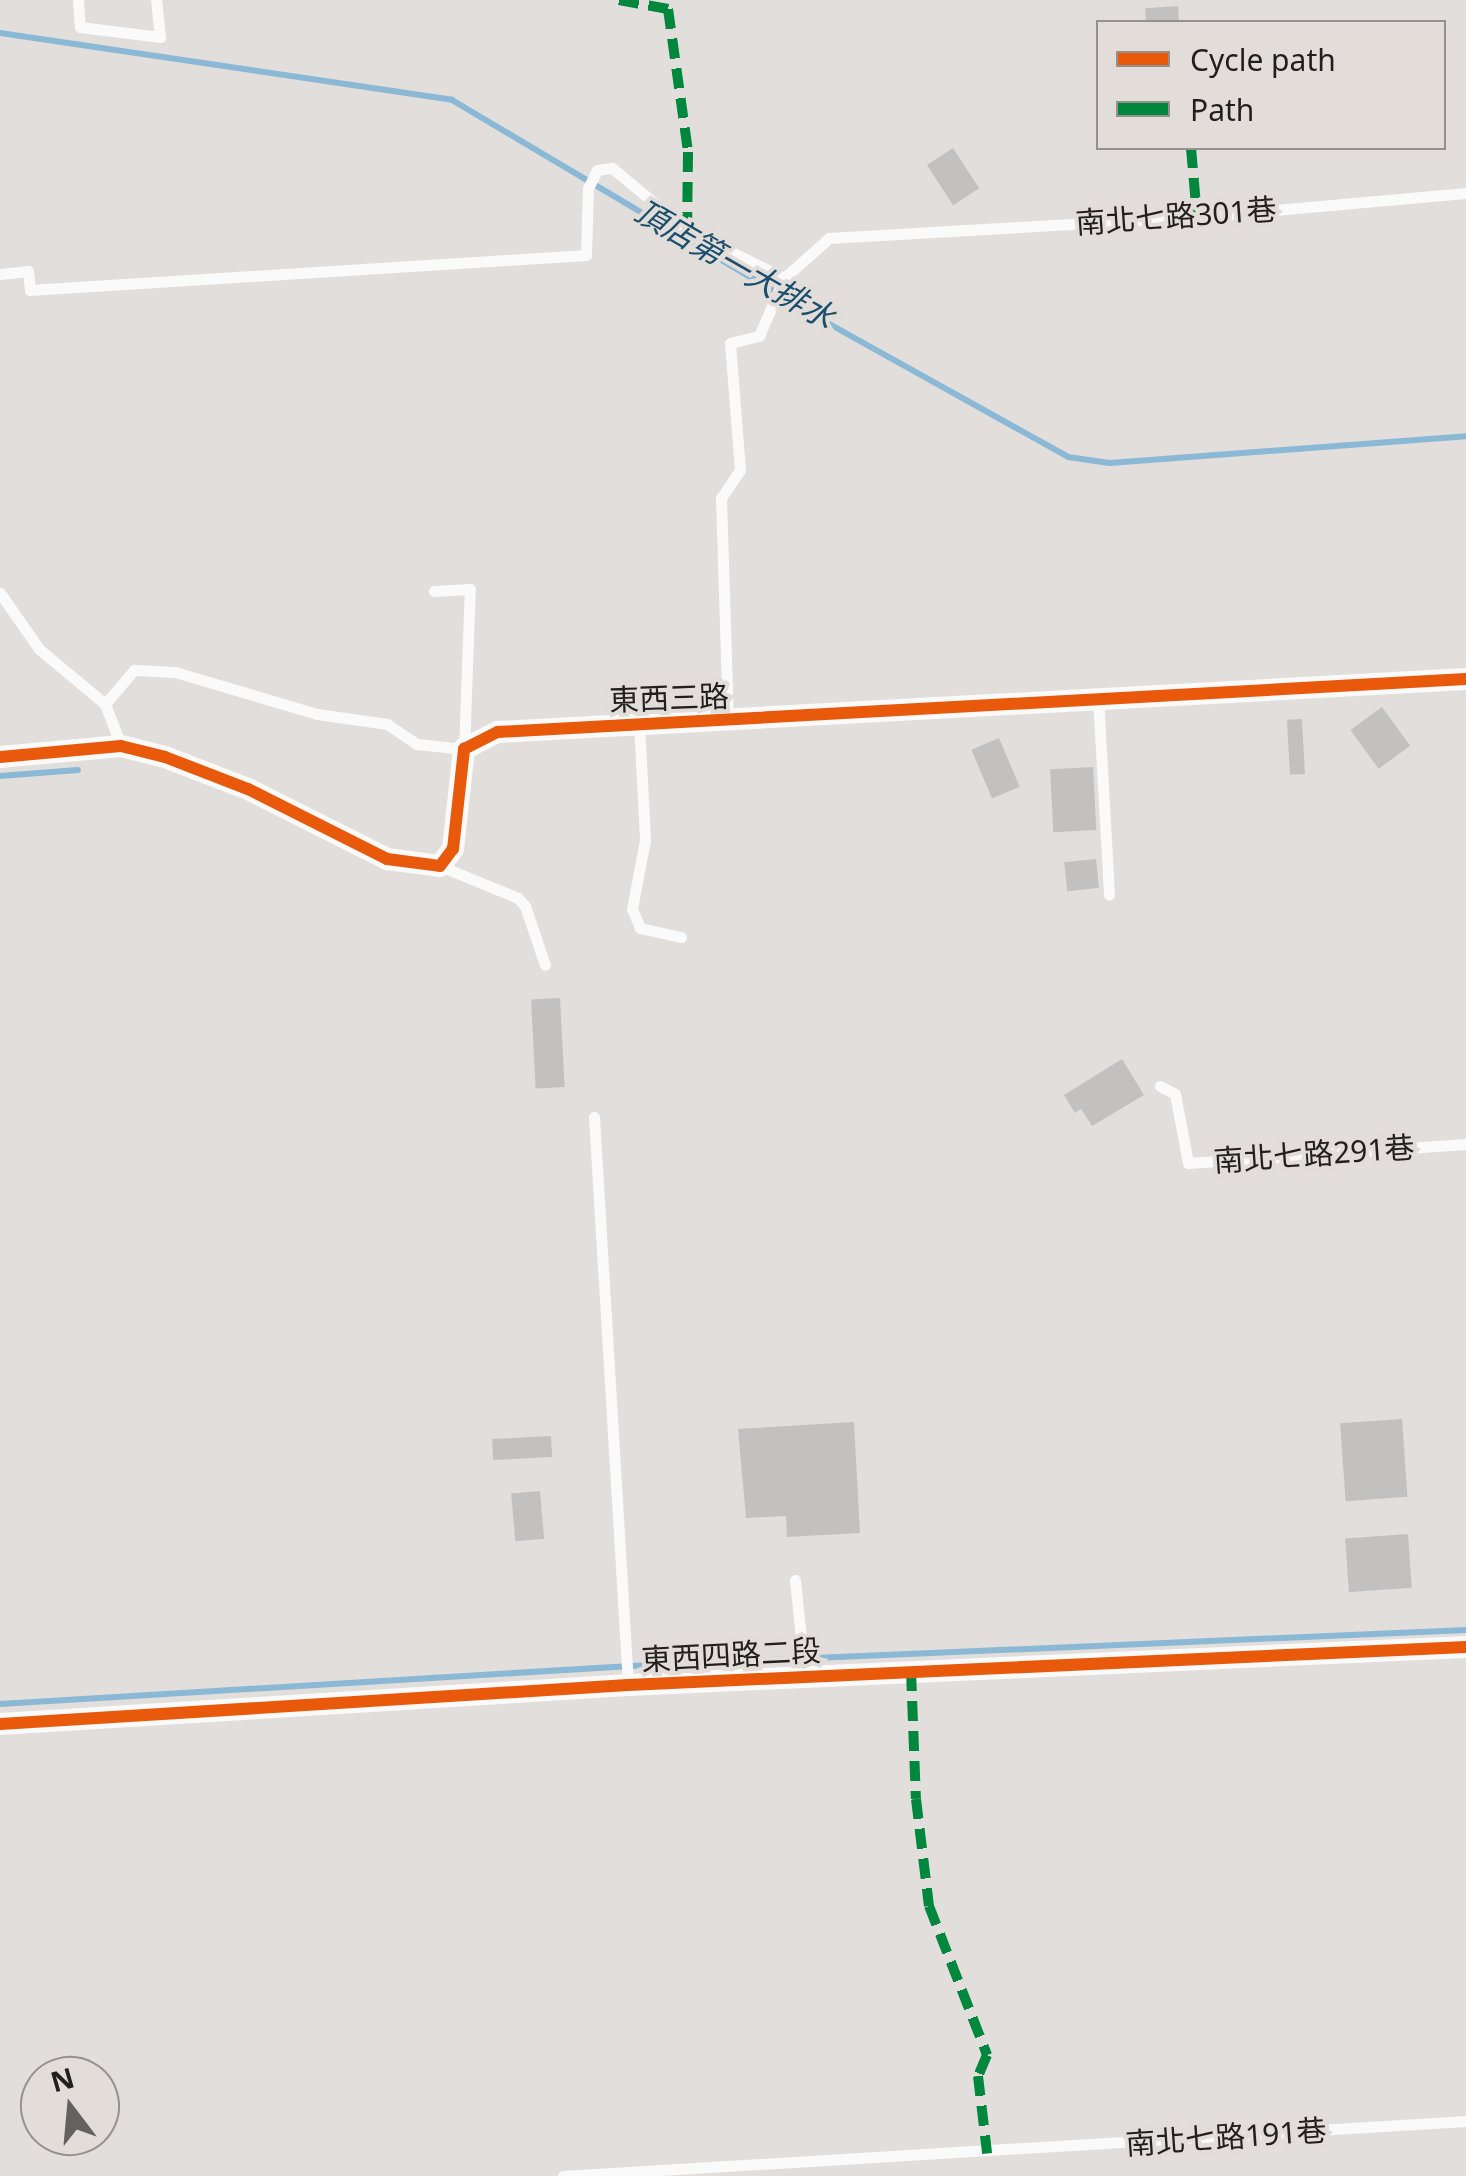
<!DOCTYPE html>
<html>
<head>
<meta charset="utf-8">
<style>
	body { margin:0 }
	#map { position:relative; width:1466px; height:2176px; overflow:hidden; background:#e1dedc; font-family:"Noto Sans","Noto Sans TC",sans-serif }
	div>[style] { position:absolute }
	[style*='--x'] { left:calc(var(--x)*1px); top:calc(var(--y)*1px); width:calc(var(--w)*1px); rotate:calc(var(--a)*1deg) }
	.stream>* { height:6px; margin:-3px; padding:0 3px; transform-origin:3px; border-radius:3px; background:#8ab8d5 }
	.building>* { inset:0; background:#c3c1c0; transform-origin:0 0 }
	.lane>* { height:11px; margin:-5.5px; padding:0 5.5px; transform-origin:5.5px; border-radius:5.5px; background:#fafafa }
	.street>* { height:22px; margin:-11px; padding:0 11px; transform-origin:11px; border-radius:11px; background:#fafafa }
	.quiet>* { height:10px; margin-top:-5px; transform-origin:0; background:repeating-linear-gradient(90deg,#00873e 0 20px,transparent 0 30px) }
	.cycleway>* { height:12px; margin:-6px; padding:0 6px; transform-origin:6px; border-radius:6px; background:#e8590c }
	span { translate:-50% -50%; white-space:nowrap; text-align:center; line-height:1.15; -webkit-text-stroke:8px #e3ddda; paint-order:stroke }
	.street-label { font-size:30px; color:#201f1e }
	.water-label { font-size:32px; color:#1a4e6d; font-style:italic }
	.legend { position:absolute; left:1096px; top:20px; width:350px; height:130px; box-sizing:border-box; background:#e3ddda; border:2px solid #95918f; margin:0; padding:12px 18px; list-style:none; font-size:30px; color:#201f1e }
	.legend li { display:flex; align-items:center; gap:20px; height:50px }
	.legend b { width:50px; border:2px solid #95918f }
	.north { position:absolute; left:20px; top:2056px; width:100px; height:100px; box-sizing:border-box; background:#e3ddda; border:2px solid #95918f; border-radius:50%; rotate:344deg; font-size:28px; font-weight:700; line-height:40px; text-align:center; color:#201f1e }
	.north::after { content:''; display:block; margin:auto; width:35px; height:45px; background:#646260; clip-path:polygon(50% 0,100% 100%,50% 72%,0 100%) }
</style>
</head>
<body>
<div id="map">
	<div class="stream">
		<i style="--x:0;--y:33;--w:457;--a:8.4"></i>
		<i style="--x:452;--y:100;--w:433;--a:30.7"></i>
		<i style="--x:824;--y:321;--w:279;--a:29.1"></i>
		<i style="--x:1068;--y:457;--w:42;--a:8.1"></i>
		<i style="--x:1110;--y:463;--w:357;--a:-4.3"></i>
		<i style="--x:0;--y:776;--w:78;--a:-4.4"></i>
		<i style="--x:0;--y:1704;--w:632;--a:-3.45"></i>
		<i style="--x:631;--y:1666;--w:836;--a:-2.47"></i>
	</div>
	<div class="building">
		<i style="left:1178px;top:6px;width:16px;height:33px;rotate:86deg"></i>
		<i style="left:953px;top:148px;width:48px;height:31px;rotate:57deg"></i>
		<i style="left:1382px;top:707px;width:48px;height:39px;rotate:54deg"></i>
		<i style="left:1302px;top:719px;width:55px;height:15px;rotate:87deg"></i>
		<i style="left:999px;top:738px;width:53px;height:30px;rotate:67deg"></i>
		<i style="left:1093px;top:767px;width:63px;height:43px;rotate:87deg"></i>
		<i style="left:1096px;top:859px;width:29px;height:32px;rotate:84deg"></i>
		<i style="left:560px;top:998px;width:89px;height:29px;rotate:87deg"></i>
		<i style="clip-path:polygon(1122px 1059px,1144px 1095px,1092px 1126px,1081px 1109px,1075px 1113px,1064px 1095px)"></i>
		<i style="left:1402px;top:1419px;width:78px;height:62px;rotate:86deg"></i>
		<i style="clip-path:polygon(854px 1422px,860px 1533px,787px 1537px,786px 1516px,746px 1518px,738px 1429px)"></i>
		<i style="left:551px;top:1436px;width:21px;height:59px;rotate:87deg"></i>
		<i style="left:540px;top:1491px;width:48px;height:29px;rotate:85deg"></i>
		<i style="left:1408px;top:1534px;width:54px;height:63px;rotate:86deg"></i>
	</div>
	<div class="lane">
		<i style="--x:78;--y:0;--w:27;--a:86"></i>
		<i style="--x:80;--y:27;--w:81;--a:7.1"></i>
		<i style="--x:160;--y:37;--w:37;--a:-96"></i>
		<i style="--x:0;--y:274;--w:28;--a:-6"></i>
		<i style="--x:28;--y:271;--w:19;--a:84"></i>
		<i style="--x:30;--y:290;--w:557;--a:-3.6"></i>
		<i style="--x:586;--y:255;--w:67;--a:-88.3"></i>
		<i style="--x:588;--y:188;--w:20;--a:-63"></i>
		<i style="--x:597;--y:170;--w:15;--a:-8"></i>
		<i style="--x:612;--y:168;--w:97;--a:39.6"></i>
		<i style="--x:687;--y:230;--w:108;--a:26.3"></i>
		<i style="--x:0;--y:593;--w:68;--a:55.1"></i>
		<i style="--x:39;--y:649;--w:86;--a:39.8"></i>
		<i style="--x:105;--y:704;--w:45;--a:69.1"></i>
		<i style="--x:1098;--y:697;--w:198;--a:86.8"></i>
		<i style="--x:105;--y:704;--w:45;--a:-49.5"></i>
		<i style="--x:134;--y:670;--w:41;--a:2.8"></i>
		<i style="--x:175;--y:672;--w:148;--a:16.5"></i>
		<i style="--x:317;--y:714;--w:71;--a:8.1"></i>
		<i style="--x:387;--y:724;--w:36;--a:34"></i>
		<i style="--x:417;--y:744;--w:47;--a:6.1"></i>
		<i style="--x:464;--y:749;--w:160;--a:-87.9"></i>
		<i style="--x:470;--y:589;--w:36;--a:177"></i>
		<i style="--x:728;--y:721;--w:223;--a:-91.8"></i>
		<i style="--x:721;--y:498;--w:34;--a:-56"></i>
		<i style="--x:740;--y:470;--w:127;--a:-94.5"></i>
		<i style="--x:730;--y:343;--w:30;--a:-14"></i>
		<i style="--x:759;--y:336;--w:63;--a:-66.7"></i>
		<i style="--x:784;--y:278;--w:60;--a:-41.6"></i>
		<i style="--x:829;--y:238;--w:369;--a:-3.3"></i>
		<i style="--x:1197;--y:217;--w:270;--a:-5.1"></i>
		<i style="--x:639;--y:724;--w:116;--a:87"></i>
		<i style="--x:645;--y:840;--w:70;--a:100.7"></i>
		<i style="--x:632;--y:909;--w:21;--a:67"></i>
		<i style="--x:640;--y:928;--w:42;--a:12.4"></i>
		<i style="--x:440;--y:866;--w:84;--a:22.3"></i>
		<i style="--x:518;--y:898;--w:11;--a:49"></i>
		<i style="--x:525;--y:906;--w:62;--a:71.3"></i>
		<i style="--x:1160;--y:1086;--w:17;--a:28"></i>
		<i style="--x:1175;--y:1094;--w:70;--a:79.3"></i>
		<i style="--x:1188;--y:1163;--w:279;--a:-3.9"></i>
		<i style="--x:594;--y:1117;--w:569;--a:86.57"></i>
		<i style="--x:795;--y:1580;--w:98;--a:84.1"></i>
		<i style="--x:563;--y:2176;--w:905;--a:-3.49"></i>
	</div>
	<div class="street">
		<i style="--x:0;--y:757;--w:121;--a:-5.2"></i>
		<i style="--x:121;--y:746;--w:45;--a:14"></i>
		<i style="--x:165;--y:757;--w:89;--a:21.1"></i>
		<i style="--x:248;--y:789;--w:156;--a:26.7"></i>
		<i style="--x:387;--y:859;--w:53;--a:7.5"></i>
		<i style="--x:440;--y:866;--w:21;--a:-53"></i>
		<i style="--x:453;--y:849;--w:101;--a:-83.7"></i>
		<i style="--x:464;--y:749;--w:38;--a:-27"></i>
		<i style="--x:498;--y:732;--w:969;--a:-3.13"></i>
		<i style="--x:0;--y:1724;--w:629;--a:-3.55"></i>
		<i style="--x:628;--y:1685;--w:839;--a:-2.6"></i>
	</div>
	<div class="quiet">
		<i style="--x:619;--y:0;--w:50;--a:10.4"></i>
		<i style="--x:668;--y:9;--w:144;--a:82"></i>
		<i style="--x:688;--y:152;--w:78;--a:90.7"></i>
		<i style="--x:1191;--y:148;--w:69;--a:85"></i>
		<i style="--x:911;--y:1671;--w:128;--a:87.8"></i>
		<i style="--x:916;--y:1799;--w:108;--a:83.1"></i>
		<i style="--x:929;--y:1906;--w:160;--a:68.7"></i>
		<i style="--x:987;--y:2055;--w:23;--a:113"></i>
		<i style="--x:978;--y:2076;--w:78;--a:83.3"></i>
	</div>
	<div class="cycleway">
		<i style="--x:0;--y:757;--w:121;--a:-5.2"></i>
		<i style="--x:121;--y:746;--w:45;--a:14"></i>
		<i style="--x:165;--y:757;--w:89;--a:21.1"></i>
		<i style="--x:248;--y:789;--w:156;--a:26.7"></i>
		<i style="--x:387;--y:859;--w:53;--a:7.5"></i>
		<i style="--x:440;--y:866;--w:21;--a:-53"></i>
		<i style="--x:453;--y:849;--w:101;--a:-83.7"></i>
		<i style="--x:464;--y:749;--w:38;--a:-27"></i>
		<i style="--x:498;--y:732;--w:969;--a:-3.13"></i>
		<i style="--x:0;--y:1724;--w:629;--a:-3.55"></i>
		<i style="--x:628;--y:1685;--w:839;--a:-2.6"></i>
	</div>
	<div class="street-label">
		<span style="left:1176px;top:216px;rotate:-4deg">南北七路301巷</span>
		<span style="left:669px;top:698px;rotate:-2deg">東西三路</span>
		<span style="left:1314px;top:1154px;rotate:-4deg">南北七路291巷</span>
		<span style="left:731px;top:1655px;rotate:-3deg">東西四路二段</span>
		<span style="left:1226px;top:2137px;rotate:-4deg">南北七路191巷</span>
	</div>
	<div class="water-label">
		<span style="left:735px;top:264px;rotate:30deg">頂店第一大排水</span>
	</div>
	<ul class="legend">
	<li><b style="height:12px;background:#e8590c"></b>Cycle path</li>
	<li><b style="height:12px;background:#00873e"></b>Path</li>
	</ul>
	<div class="north">N</div>
</div>
</body>
</html>
